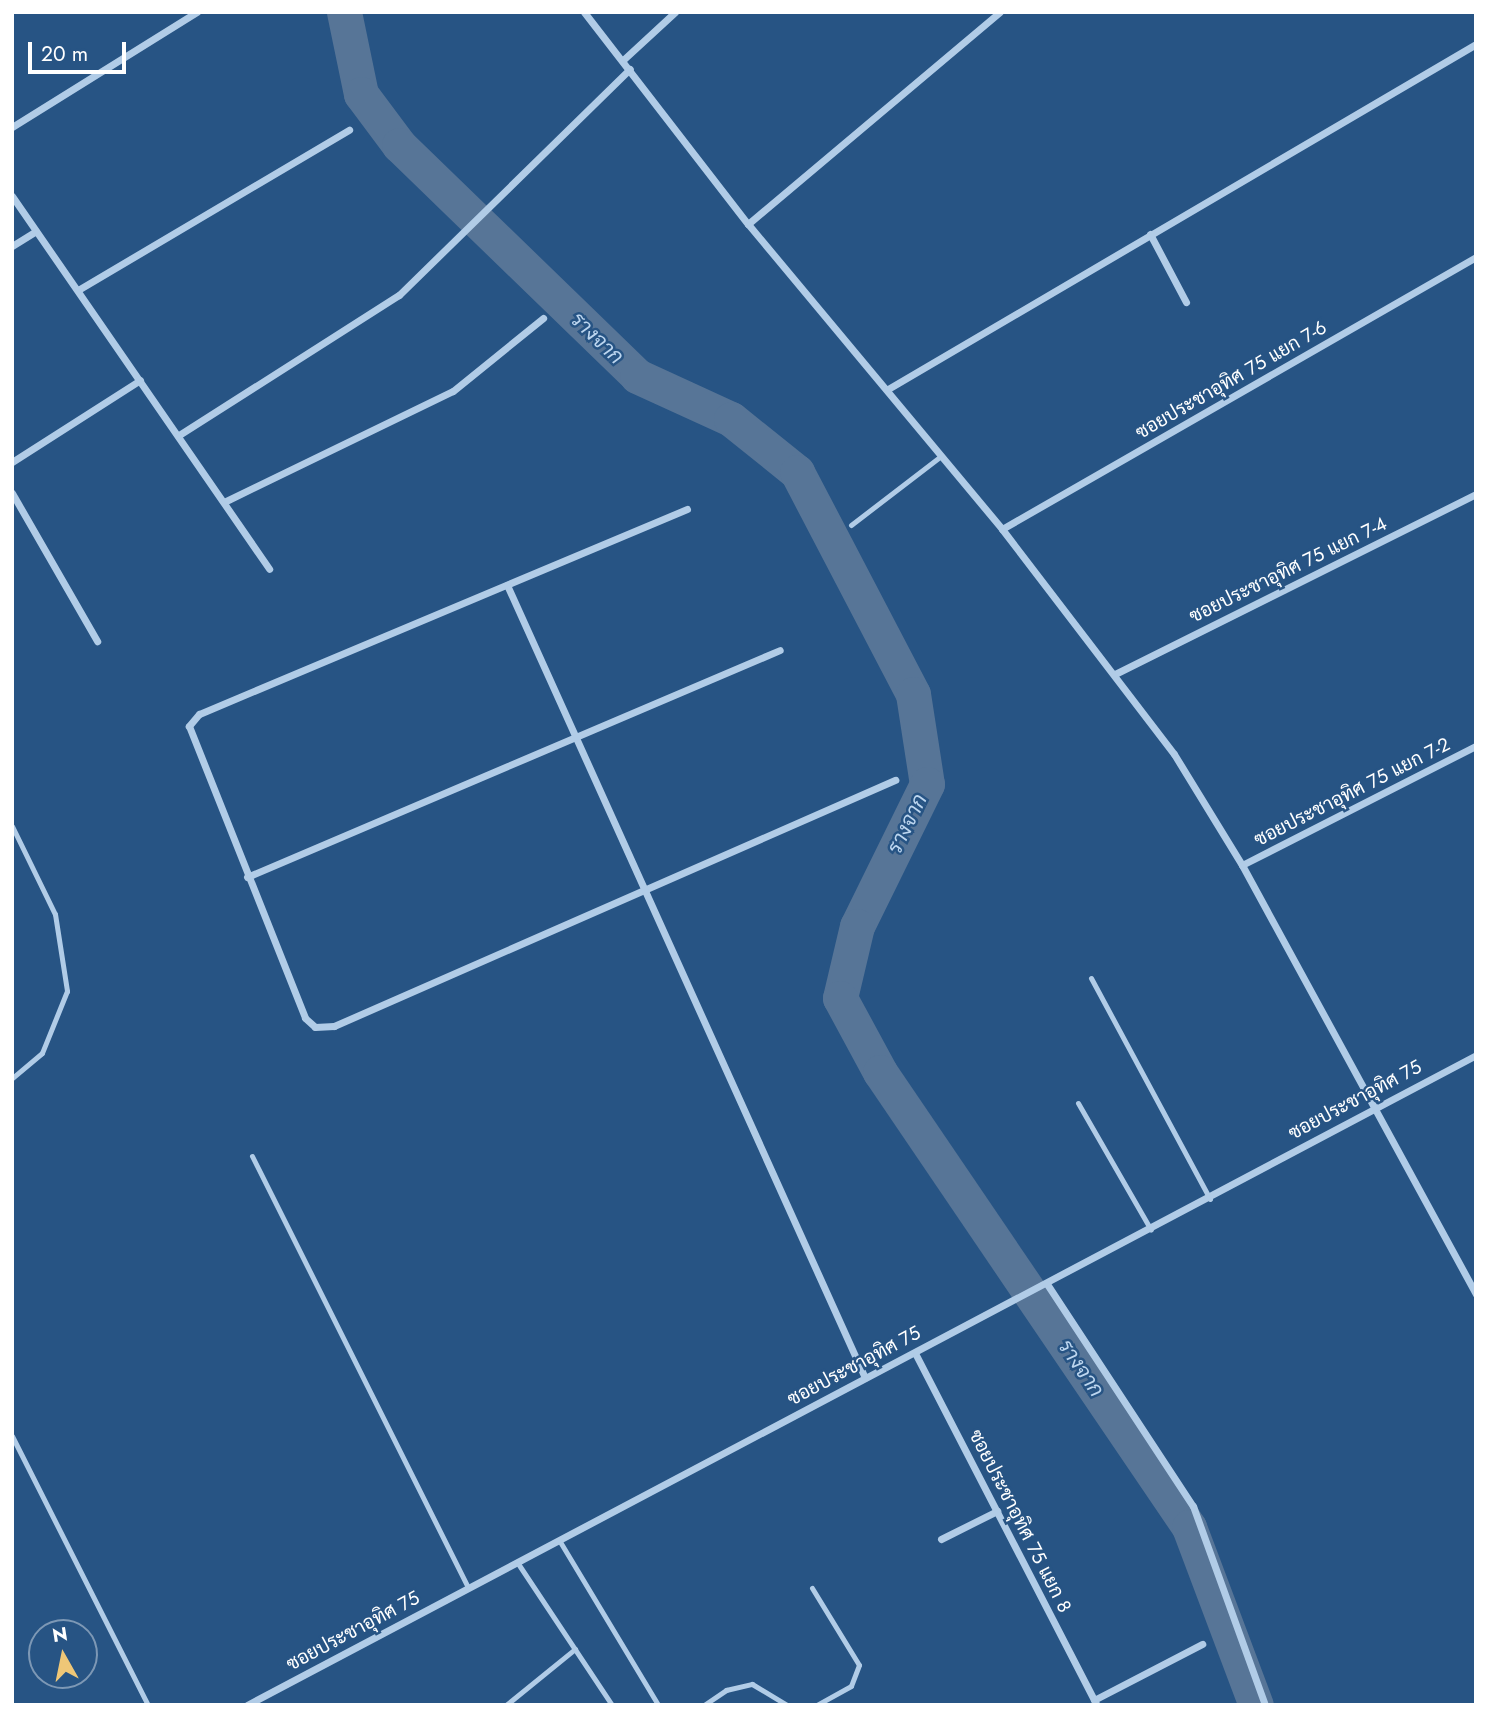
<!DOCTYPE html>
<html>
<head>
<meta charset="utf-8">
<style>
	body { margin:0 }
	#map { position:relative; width:1488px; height:1717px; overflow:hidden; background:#275484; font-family:Jost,Sarabun,sans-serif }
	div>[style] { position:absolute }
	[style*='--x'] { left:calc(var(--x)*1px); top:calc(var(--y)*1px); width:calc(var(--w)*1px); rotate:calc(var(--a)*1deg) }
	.canal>* { height:35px; margin:-17.5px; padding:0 17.5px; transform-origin:17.5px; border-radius:17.5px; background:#577597 }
	.lane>* { height:5px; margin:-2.5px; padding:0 2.5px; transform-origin:2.5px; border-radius:2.5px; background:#b1cce7 }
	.street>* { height:7px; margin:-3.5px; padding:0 3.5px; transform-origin:3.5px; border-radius:3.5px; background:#b1cce7 }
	span { translate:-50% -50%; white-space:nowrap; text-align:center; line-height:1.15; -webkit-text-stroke:5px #275484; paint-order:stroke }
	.street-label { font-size:19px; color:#fff }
	.water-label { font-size:21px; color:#bdd6ef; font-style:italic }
	.frame { position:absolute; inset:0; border:14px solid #fff; pointer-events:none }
	.north { position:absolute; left:28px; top:1619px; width:70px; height:70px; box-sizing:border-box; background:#275484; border:2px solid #7d98b5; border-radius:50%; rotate:351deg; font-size:19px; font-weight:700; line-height:28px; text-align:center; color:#fff }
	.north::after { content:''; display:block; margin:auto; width:24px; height:32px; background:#efc777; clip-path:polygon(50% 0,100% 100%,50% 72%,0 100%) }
	.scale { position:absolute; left:28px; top:42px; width:98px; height:32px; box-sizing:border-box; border:4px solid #fff; border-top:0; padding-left:9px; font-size:21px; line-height:24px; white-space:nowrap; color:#fff; -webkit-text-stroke:5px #275484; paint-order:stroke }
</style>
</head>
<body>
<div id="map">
	<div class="canal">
		<i style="--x:344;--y:12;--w:84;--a:78.3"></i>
		<i style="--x:361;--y:94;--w:64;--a:53.3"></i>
		<i style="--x:399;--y:145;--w:332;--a:44.1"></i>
		<i style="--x:637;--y:376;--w:103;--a:24.6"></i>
		<i style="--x:731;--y:419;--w:85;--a:38.8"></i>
		<i style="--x:797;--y:472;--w:250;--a:62.4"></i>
		<i style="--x:913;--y:694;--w:91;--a:81.2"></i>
		<i style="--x:927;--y:784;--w:158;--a:116.2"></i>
		<i style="--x:857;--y:926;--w:74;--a:103.3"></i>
		<i style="--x:840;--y:998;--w:84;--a:61.6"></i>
		<i style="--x:880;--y:1072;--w:550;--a:55.82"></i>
		<i style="--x:1189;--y:1527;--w:190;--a:69.4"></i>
	</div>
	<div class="lane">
		<i style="--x:851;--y:525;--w:113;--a:-37.5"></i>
		<i style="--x:12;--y:826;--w:98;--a:64"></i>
		<i style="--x:55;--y:914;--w:78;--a:81.1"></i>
		<i style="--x:67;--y:991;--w:67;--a:112"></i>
		<i style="--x:42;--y:1053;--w:39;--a:140"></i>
		<i style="--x:1091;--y:978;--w:251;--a:61.7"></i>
		<i style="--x:1078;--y:1103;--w:146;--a:60.1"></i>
		<i style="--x:252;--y:1156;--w:483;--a:63.4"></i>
		<i style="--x:12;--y:1436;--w:301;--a:63.2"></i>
		<i style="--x:559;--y:1540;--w:192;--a:59"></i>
		<i style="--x:517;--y:1562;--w:172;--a:56.4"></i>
		<i style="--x:812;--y:1588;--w:90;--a:58.6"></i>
		<i style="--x:859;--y:1665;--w:22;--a:111"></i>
		<i style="--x:851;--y:1686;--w:39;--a:151"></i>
		<i style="--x:506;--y:1705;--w:89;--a:-39.1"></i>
		<i style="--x:704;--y:1705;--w:27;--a:-34"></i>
		<i style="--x:726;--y:1690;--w:27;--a:-13"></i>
		<i style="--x:752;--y:1684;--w:41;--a:31"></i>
	</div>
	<div class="street">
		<i style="--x:584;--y:12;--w:268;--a:52.3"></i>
		<i style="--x:748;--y:224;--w:397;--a:50.2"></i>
		<i style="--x:1002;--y:529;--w:283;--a:52.6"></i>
		<i style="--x:1174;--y:754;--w:130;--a:58.5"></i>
		<i style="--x:1242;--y:865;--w:489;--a:61.4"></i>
		<i style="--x:623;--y:60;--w:71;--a:-42.7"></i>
		<i style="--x:12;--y:127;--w:218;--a:-31.9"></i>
		<i style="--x:12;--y:196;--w:453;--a:55.4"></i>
		<i style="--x:748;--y:224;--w:329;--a:-40.1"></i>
		<i style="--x:1150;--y:234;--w:77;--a:62.1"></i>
		<i style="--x:12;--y:246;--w:28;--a:-32"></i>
		<i style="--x:78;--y:290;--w:315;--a:-30.6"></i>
		<i style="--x:888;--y:389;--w:682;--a:-30.4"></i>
		<i style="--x:179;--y:435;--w:261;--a:-32.5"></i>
		<i style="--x:399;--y:295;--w:323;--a:-44.4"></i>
		<i style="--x:12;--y:462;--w:152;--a:-32.6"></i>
		<i style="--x:12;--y:493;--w:171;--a:60.1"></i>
		<i style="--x:224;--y:502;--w:254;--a:-25.9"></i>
		<i style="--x:453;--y:391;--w:116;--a:-39"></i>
		<i style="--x:687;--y:509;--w:529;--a:157.21"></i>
		<i style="--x:199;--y:714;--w:16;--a:130"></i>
		<i style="--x:189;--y:726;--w:314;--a:68.3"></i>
		<i style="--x:305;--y:1018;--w:13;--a:42"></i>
		<i style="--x:315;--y:1027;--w:19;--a:-3"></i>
		<i style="--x:334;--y:1026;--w:613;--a:-23.68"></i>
		<i style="--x:1002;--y:529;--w:546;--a:-29.85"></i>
		<i style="--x:507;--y:585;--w:870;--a:65.7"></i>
		<i style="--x:1115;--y:674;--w:403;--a:-26.5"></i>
		<i style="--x:1242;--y:865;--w:263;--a:-27"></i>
		<i style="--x:247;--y:877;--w:579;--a:-23.07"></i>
		<i style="--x:1047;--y:1284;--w:266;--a:56.7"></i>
		<i style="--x:1193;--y:1506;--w:212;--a:70.1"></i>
		<i style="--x:915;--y:1353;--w:396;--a:62.7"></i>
		<i style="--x:941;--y:1539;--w:63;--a:-26.6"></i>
		<i style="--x:1094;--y:1700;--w:122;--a:-27.4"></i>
		<i style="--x:247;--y:1705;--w:1390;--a:-27.87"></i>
	</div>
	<div class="street-label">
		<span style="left:1231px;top:380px;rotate:-30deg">ซอยประชาอุทิศ 75 แยก 7-6</span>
		<span style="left:1288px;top:570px;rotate:-26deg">ซอยประชาอุทิศ 75 แยก 7-4</span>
		<span style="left:1352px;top:792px;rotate:-27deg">ซอยประชาอุทิศ 75 แยก 7-2</span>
		<span style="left:1355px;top:1100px;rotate:-28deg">ซอยประชาอุทิศ 75</span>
		<span style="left:854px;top:1366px;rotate:-28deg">ซอยประชาอุทิศ 75</span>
		<span style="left:1020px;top:1521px;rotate:63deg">ซอยประชาอุทิศ 75 แยก 8</span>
		<span style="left:353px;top:1631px;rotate:-28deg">ซอยประชาอุทิศ 75</span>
	</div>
	<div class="water-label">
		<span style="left:597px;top:338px;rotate:44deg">รางจาก</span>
		<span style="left:907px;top:824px;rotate:-64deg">รางจาก</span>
		<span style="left:1081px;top:1368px;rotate:56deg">รางจาก</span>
	</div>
	<div class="frame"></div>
	<div class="north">N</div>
	<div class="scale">20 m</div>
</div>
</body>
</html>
